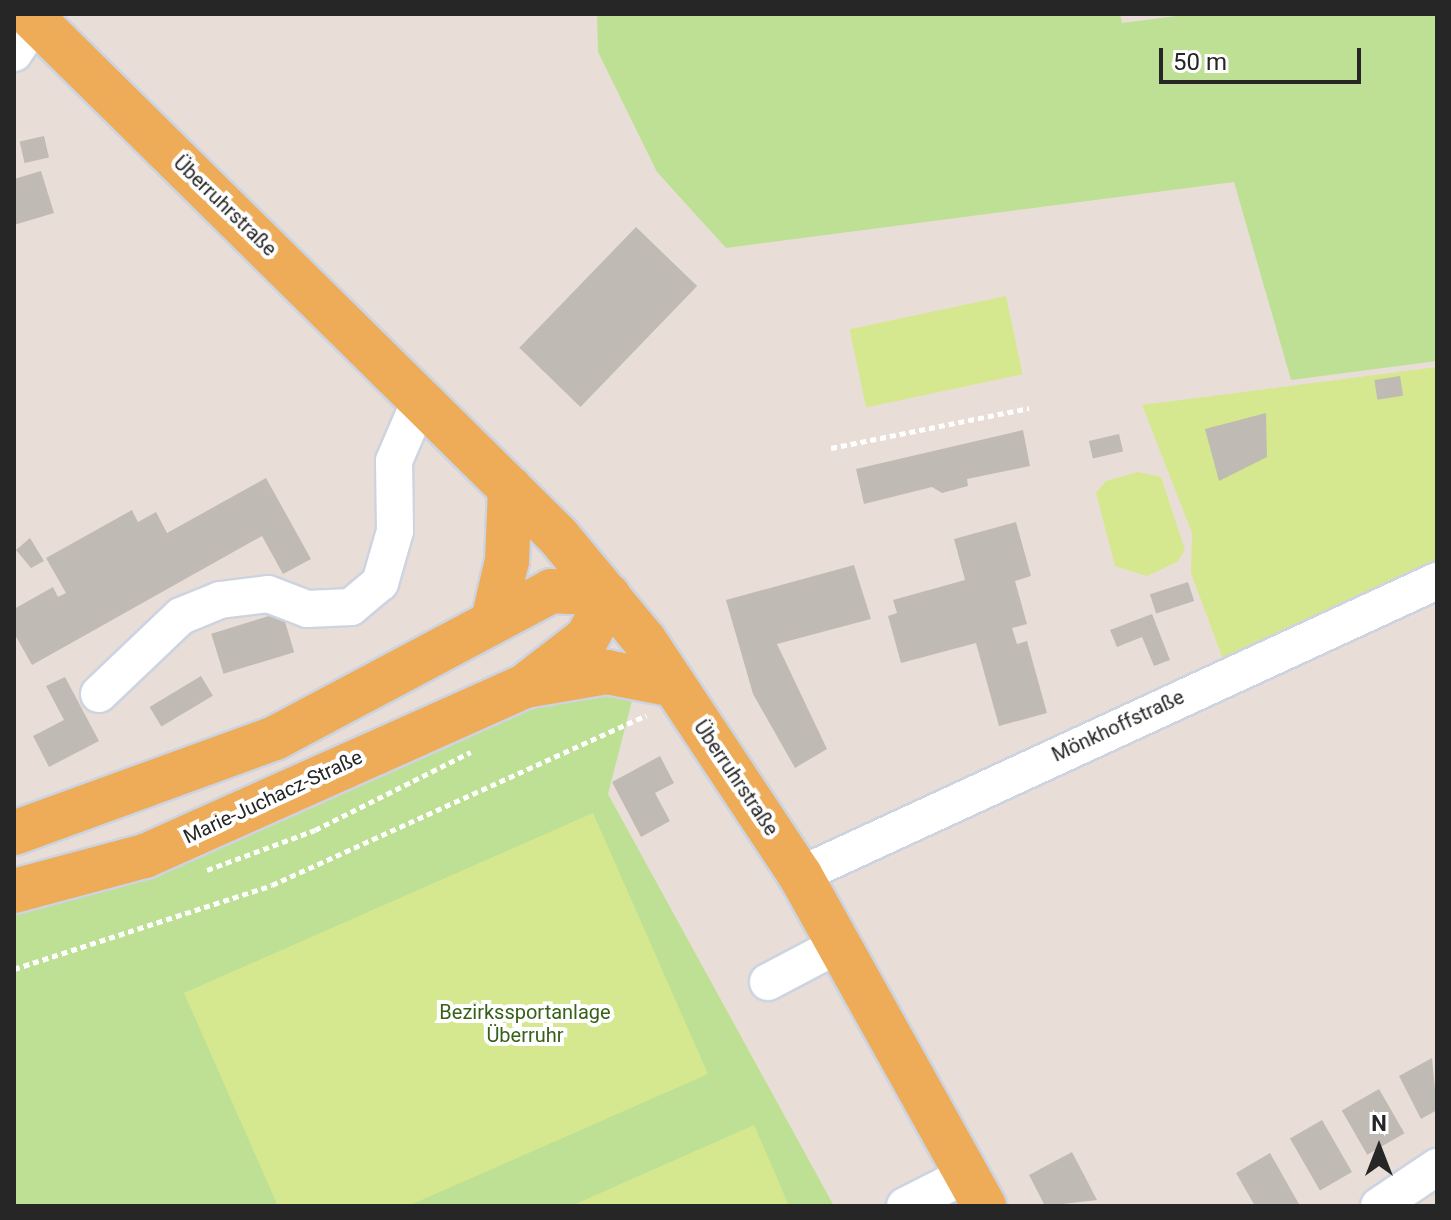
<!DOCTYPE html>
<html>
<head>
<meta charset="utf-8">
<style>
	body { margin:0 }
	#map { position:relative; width:1451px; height:1220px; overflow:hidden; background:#e9ded7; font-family:Roboto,sans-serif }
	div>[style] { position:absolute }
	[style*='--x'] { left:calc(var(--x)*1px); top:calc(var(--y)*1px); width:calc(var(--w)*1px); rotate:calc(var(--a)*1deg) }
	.green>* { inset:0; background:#bee094 }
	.pitch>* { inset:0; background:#d5e88f; transform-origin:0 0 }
	.building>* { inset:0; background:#c0bab4; transform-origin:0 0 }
	.path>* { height:5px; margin-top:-2.5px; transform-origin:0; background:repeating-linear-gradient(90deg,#fff 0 6px,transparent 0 10px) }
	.roads { filter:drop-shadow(2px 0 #cdd4e0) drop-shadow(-2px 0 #cdd4e0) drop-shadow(0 2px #cdd4e0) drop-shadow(0 -2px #cdd4e0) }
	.minor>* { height:36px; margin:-18px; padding:0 18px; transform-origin:18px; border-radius:18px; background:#fff }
	.major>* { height:44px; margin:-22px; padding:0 22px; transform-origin:22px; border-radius:22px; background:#eeac58 }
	span { translate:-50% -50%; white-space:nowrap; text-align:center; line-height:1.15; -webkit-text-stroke:8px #fff; paint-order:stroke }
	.street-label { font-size:20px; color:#262626 }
	.park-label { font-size:20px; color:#376019 }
	.frame { position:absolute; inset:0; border:16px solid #262626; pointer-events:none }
	.north { position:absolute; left:1339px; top:1108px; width:80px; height:80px; -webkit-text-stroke:6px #fff; paint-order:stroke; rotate:0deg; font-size:22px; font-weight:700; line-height:32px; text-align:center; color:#262626 }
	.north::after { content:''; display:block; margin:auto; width:28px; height:36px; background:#262626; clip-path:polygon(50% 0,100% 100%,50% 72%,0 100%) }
	.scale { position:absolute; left:1159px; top:48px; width:202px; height:36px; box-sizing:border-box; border:4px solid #262626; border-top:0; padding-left:10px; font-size:24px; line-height:28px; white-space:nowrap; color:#262626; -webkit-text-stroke:6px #fff; paint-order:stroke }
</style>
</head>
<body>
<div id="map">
	<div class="green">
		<i style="clip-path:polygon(597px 14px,1120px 14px,1122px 23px,1192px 14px,1437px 14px,1437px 361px,1291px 380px,1234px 182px,726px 248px,657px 172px,598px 52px)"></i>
		<i style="clip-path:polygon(593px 688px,632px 701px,608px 794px,834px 1206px,14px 1206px,14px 908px,548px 698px)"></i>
	</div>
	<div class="pitch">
		<i style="left:1006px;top:296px;width:80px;height:160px;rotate:78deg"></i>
		<i style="clip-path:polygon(1437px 367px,1437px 575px,1227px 670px,1191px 573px,1192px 533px,1142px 405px)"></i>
		<i style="clip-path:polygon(1138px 472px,1161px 477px,1185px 550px,1177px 562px,1147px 576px,1115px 566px,1096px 493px,1106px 481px)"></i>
		<i style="clip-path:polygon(593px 813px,708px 1074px,408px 1206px,278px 1206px,184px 993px)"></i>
		<i style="clip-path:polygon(754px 1125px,789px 1206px,571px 1206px)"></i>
	</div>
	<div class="building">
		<i style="left:44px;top:136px;width:22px;height:25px;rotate:77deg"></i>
		<i style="clip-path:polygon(41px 171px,54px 213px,14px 225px,14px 179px)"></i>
		<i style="left:636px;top:227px;width:85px;height:168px;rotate:44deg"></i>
		<i style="left:1400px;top:376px;width:20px;height:26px;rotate:81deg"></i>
		<i style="clip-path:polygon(1266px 413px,1267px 457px,1219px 481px,1205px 429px)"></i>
		<i style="clip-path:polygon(1023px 430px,1030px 466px,967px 479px,968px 486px,942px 493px,932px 487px,864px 504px,856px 469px)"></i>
		<i style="left:1119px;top:434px;width:18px;height:31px;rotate:77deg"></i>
		<i style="clip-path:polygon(266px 478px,311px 559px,283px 574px,262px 536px,32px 665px,14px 633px,14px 609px,53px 587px,58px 597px,66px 593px,46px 558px,132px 510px,138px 522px,156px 512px,167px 533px)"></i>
		<i style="clip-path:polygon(1016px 522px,1031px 576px,1015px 581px,1027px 624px,1012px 628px,1017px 644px,1027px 641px,1047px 713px,999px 726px,976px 643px,901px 663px,888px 616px,897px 613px,893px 600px,965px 580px,954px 539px)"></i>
		<i style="clip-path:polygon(30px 538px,44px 561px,31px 568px,16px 550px)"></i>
		<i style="clip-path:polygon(854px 565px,871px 619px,777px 644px,827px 749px,795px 768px,753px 694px,726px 600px)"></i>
		<i style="left:1188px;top:582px;width:20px;height:40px;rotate:72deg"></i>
		<i style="left:282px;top:612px;width:42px;height:74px;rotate:73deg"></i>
		<i style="clip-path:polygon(1152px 614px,1170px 660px,1154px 666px,1142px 637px,1117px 647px,1110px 630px)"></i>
		<i style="left:201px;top:676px;width:23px;height:60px;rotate:59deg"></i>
		<i style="clip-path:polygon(65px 677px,99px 741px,49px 767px,33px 736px,64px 720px,46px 686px)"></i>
		<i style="clip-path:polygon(660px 756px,674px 783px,655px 793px,670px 821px,641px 837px,612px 782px)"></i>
		<i style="clip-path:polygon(1432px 1058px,1437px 1110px,1421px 1119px,1399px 1076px)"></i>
		<i style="left:1379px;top:1089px;width:51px;height:43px;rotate:60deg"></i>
		<i style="left:1322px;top:1120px;width:60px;height:37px;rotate:60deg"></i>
		<i style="clip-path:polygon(1072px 1152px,1097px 1200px,1045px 1206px,1029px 1175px)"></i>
		<i style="clip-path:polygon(1270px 1153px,1300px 1206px,1255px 1206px,1236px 1173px)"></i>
	</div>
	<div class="path">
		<i style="--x:831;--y:448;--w:202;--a:-11.4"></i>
		<i style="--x:207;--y:870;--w:115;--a:-20.3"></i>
		<i style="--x:315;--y:830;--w:174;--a:-26.6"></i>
		<i style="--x:14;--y:969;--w:271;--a:-18"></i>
		<i style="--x:272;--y:885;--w:411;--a:-24.4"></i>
	</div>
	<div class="roads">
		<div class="minor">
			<i style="--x:14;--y:53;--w:47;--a:-56.3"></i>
			<i style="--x:99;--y:694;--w:113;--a:-43.6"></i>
			<i style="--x:181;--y:616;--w:42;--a:-22.3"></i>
			<i style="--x:220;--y:600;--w:48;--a:-7.1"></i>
			<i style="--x:268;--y:594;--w:42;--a:21"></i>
			<i style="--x:307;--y:609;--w:44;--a:-2.6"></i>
			<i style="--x:351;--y:607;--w:38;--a:-40"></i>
			<i style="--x:380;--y:583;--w:54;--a:-73.9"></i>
			<i style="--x:395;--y:531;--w:70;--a:-90.8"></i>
			<i style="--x:394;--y:461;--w:69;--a:-66.8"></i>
			<i style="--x:800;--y:875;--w:702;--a:-24.78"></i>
			<i style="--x:768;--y:982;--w:81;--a:-27.8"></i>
			<i style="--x:905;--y:1206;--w:68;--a:-26.9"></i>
			<i style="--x:1379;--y:1206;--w:70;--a:-33.9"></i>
		</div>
		<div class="major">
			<i style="--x:29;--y:14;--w:743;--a:44.62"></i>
			<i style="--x:558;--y:536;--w:136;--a:50.4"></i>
			<i style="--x:645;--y:641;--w:281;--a:56.5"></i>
			<i style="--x:800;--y:875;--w:379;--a:60.9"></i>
			<i style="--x:493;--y:620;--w:61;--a:-76.7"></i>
			<i style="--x:507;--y:561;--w:73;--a:-87.6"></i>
			<i style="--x:530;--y:682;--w:72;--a:-37.7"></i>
			<i style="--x:587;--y:638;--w:47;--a:-61.8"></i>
			<i style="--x:14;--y:833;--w:278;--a:-20"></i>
			<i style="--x:275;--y:738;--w:313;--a:-28"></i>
			<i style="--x:551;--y:591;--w:56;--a:3.1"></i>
			<i style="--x:14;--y:891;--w:136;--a:-15"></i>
			<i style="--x:145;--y:856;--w:416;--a:-24.1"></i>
			<i style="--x:525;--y:686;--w:83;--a:-9.7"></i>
			<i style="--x:607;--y:672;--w:68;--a:11"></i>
		</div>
	</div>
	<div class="street-label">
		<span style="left:225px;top:206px;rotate:44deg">Überruhrstraße</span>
		<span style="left:1118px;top:726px;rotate:-25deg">Mönkhoffstraße</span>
		<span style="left:736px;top:778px;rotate:56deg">Überruhrstraße</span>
		<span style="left:273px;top:797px;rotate:-25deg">Marie-Juchacz-Straße</span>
	</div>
	<div class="park-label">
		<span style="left:525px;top:1024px">Bezirkssportanlage<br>Überruhr</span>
	</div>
	<div class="frame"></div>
	<div class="north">N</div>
	<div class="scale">50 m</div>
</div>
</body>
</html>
